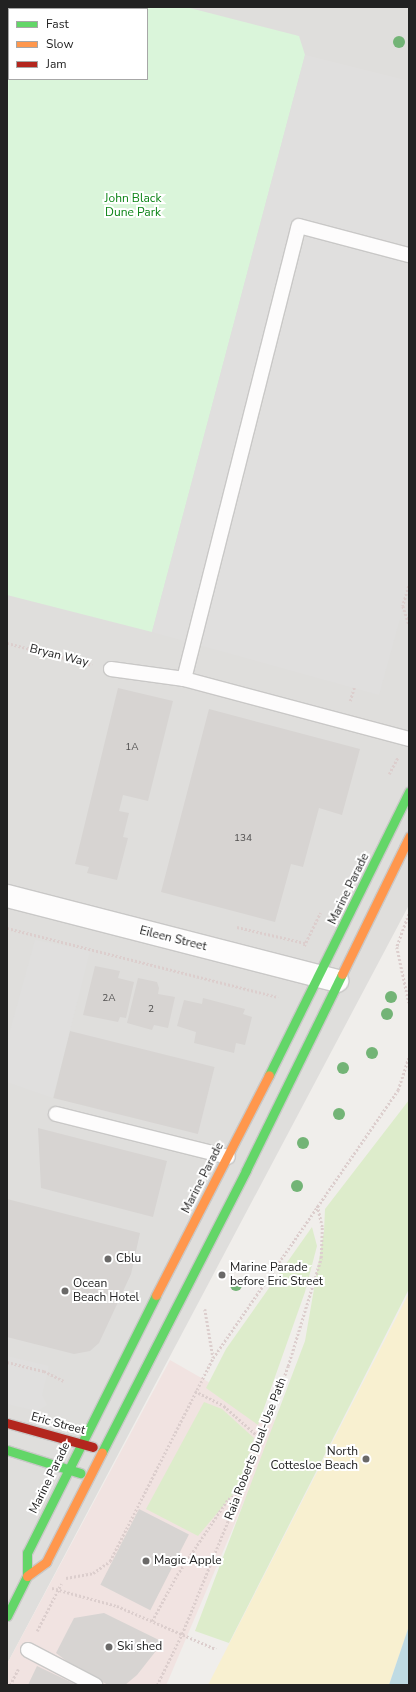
<!DOCTYPE html>
<html>
<head>
<meta charset="utf-8">
<style>
	body { margin:0 }
	#map { position:relative; width:416px; height:1692px; overflow:hidden; background:#f0eeeb; font-family:"Nunito Sans",sans-serif }
	div>[style] { position:absolute }
	[style*='--x'] { left:calc(var(--x)*1px); top:calc(var(--y)*1px); width:calc(var(--w)*1px); rotate:calc(var(--a)*1deg) }
	.residential>* { inset:0; background:#dfdedc }
	.commercial>* { inset:0; background:#f1e3e1 }
	.grass>* { inset:0; background:#ddeccb }
	.sand>* { inset:0; background:#f8f0d0 }
	.park>* { inset:0; background:#daf5da }
	.parking>* { inset:0; background:#e0dfde }
	.water>* { inset:0; background:#bfdbe3 }
	.building>* { inset:0; background:#d7d4d2; transform-origin:0 0 }
	.path>* { height:2.5px; margin-top:-1.25px; transform-origin:0; background:repeating-linear-gradient(90deg,#dccecd 0 2px,transparent 0 4px) }
	.roads { filter:drop-shadow(1px 0 #c9c8c7) drop-shadow(-1px 0 #c9c8c7) drop-shadow(0 1px #c9c8c7) drop-shadow(0 -1px #c9c8c7) }
	.lane>* { height:14px; margin:-7px; padding:0 7px; transform-origin:7px; border-radius:7px; background:#fdfcfc }
	.street>* { height:22px; margin:-11px; padding:0 11px; transform-origin:11px; border-radius:11px; background:#fdfcfc }
	.fast>* { height:9px; margin:-4.5px; padding:0 4.5px; transform-origin:4.5px; border-radius:4.5px; background:#63d668 }
	.slow>* { height:9px; margin:-4.5px; padding:0 4.5px; transform-origin:4.5px; border-radius:4.5px; background:#ff974d }
	.jam>* { height:9px; margin:-4.5px; padding:0 4.5px; transform-origin:4.5px; border-radius:4.5px; background:#b3261e }
	.trees>* { width:12px; height:12px; margin:-6px; border-radius:50%; background:#73b476 }
	.dots>* { width:11px; height:11px; translate:-50% -50%; box-sizing:border-box; border:2px solid #fff; border-radius:50% }
	span { translate:-50% -50%; white-space:nowrap; text-align:center; line-height:1.15; -webkit-text-stroke:4px #fff; paint-order:stroke }
	.number-label { font-size:10px; color:#4f4e4e }
	.number-label span { -webkit-text-stroke-width:0 }
	.park-label { font-size:12px; color:#0c8416 }
	.street-label { font-size:12px; color:#222 }
	.poi-label { font-size:12px; color:#222 }
	.left { translate:0 -50%; text-align:left }
	.right { translate:-100% -50%; text-align:right }
	.frame { position:absolute; inset:0; border:8px solid #222; pointer-events:none }
	.legend { position:absolute; left:8px; top:8px; width:140px; height:72px; box-sizing:border-box; background:#fff; border:1px solid #a7a7a7; margin:0; padding:5px 7px; list-style:none; font-size:12px; color:#222 }
	.legend li { display:flex; align-items:center; gap:8px; height:20px }
	.legend b { width:20px; border:1px solid #a7a7a7 }
</style>
</head>
<body>
<div id="map">
	<div class="residential">
		<i style="clip-path:polygon(evenodd,7px 7px,409px 7px,409px 905px,7px 1664px,7px 7px,9px 9px,147px 9px,147px 79px,9px 79px,9px 9px)"></i>
	</div>
	<div class="commercial">
		<i style="clip-path:polygon(170px 1360px,278px 1422px,168px 1681px,166px 1685px,7px 1685px,7px 1664px)"></i>
	</div>
	<div class="grass">
		<i style="clip-path:polygon(409px 1100px,409px 1289px,229px 1643px,195px 1631px,305px 1341px,324px 1231px,325px 1209px)"></i>
		<i style="clip-path:polygon(312px 1227px,317px 1246px,305px 1292px,258px 1425px,206px 1388px,226px 1349px)"></i>
		<i style="clip-path:polygon(204px 1402px,222px 1409px,254px 1438px,239px 1487px,198px 1536px,146px 1509px)"></i>
	</div>
	<div class="sand">
		<i style="clip-path:polygon(409px 1293px,409px 1626px,389px 1685px,208px 1685px)"></i>
	</div>
	<div class="park">
		<i style="clip-path:polygon(evenodd,7px 7px,186px 7px,299px 36px,305px 55px,152px 632px,7px 595px,7px 7px,9px 9px,147px 9px,147px 79px,9px 79px,9px 9px)"></i>
	</div>
	<div class="parking">
		<i style="clip-path:polygon(305px 55px,409px 81px,409px 586px,379px 695px,152px 632px)"></i>
		<i style="clip-path:polygon(35px 940px,90px 951px,53px 1098px,7px 1082px,7px 1042px)"></i>
		<i style="clip-path:polygon(7px 1356px,49px 1366px,42px 1395px,47px 1405px,37px 1411px,7px 1404px)"></i>
	</div>
	<div class="water">
		<i style="clip-path:polygon(409px 1626px,409px 1685px,389px 1685px)"></i>
	</div>
	<div class="building">
		<i style="clip-path:polygon(118px 688px,173px 701px,148px 801px,123px 795px,119px 811px,129px 813px,123px 837px,128px 838px,117px 880px,87px 873px,89px 867px,75px 864px)"></i>
		<i style="clip-path:polygon(209px 709px,360px 749px,342px 815px,319px 808px,303px 867px,291px 864px,275px 922px,161px 892px)"></i>
		<i style="clip-path:polygon(95px 966px,120px 971px,118px 978px,134px 982px,126px 1018px,120px 1017px,118px 1022px,83px 1015px)"></i>
		<i style="clip-path:polygon(138px 978px,157px 982px,159px 988px,158px 994px,175px 997px,168px 1028px,154px 1025px,152px 1030px,127px 1023px)"></i>
		<i style="clip-path:polygon(203px 998px,245px 1009px,243px 1014px,252px 1017px,245px 1045px,236px 1043px,234px 1053px,194px 1043px,196px 1032px,177px 1026px,184px 1000px,202px 1004px)"></i>
		<i style="left:70px;top:1031px;width:149px;height:69px;rotate:14deg"></i>
		<i style="clip-path:polygon(38px 1128px,167px 1161px,153px 1217px,41px 1188px)"></i>
		<i style="clip-path:polygon(7px 1199px,140px 1233px,131px 1274px,99px 1343px,90px 1351px,74px 1354px,7px 1337px)"></i>
		<i style="left:139px;top:1509px;width:56px;height:85px;rotate:27deg"></i>
		<i style="clip-path:polygon(104px 1613px,163px 1642px,137px 1675px,125px 1685px,108px 1685px,73px 1666px,56px 1653px,74px 1618px)"></i>
		<i style="clip-path:polygon(37px 1666px,77px 1685px,28px 1685px)"></i>
	</div>
	<div class="path">
		<i style="--x:409;--y:586;--w:21;--a:107"></i>
		<i style="--x:403;--y:606;--w:19;--a:72"></i>
		<i style="--x:7;--y:643;--w:88;--a:14.5"></i>
		<i style="--x:350;--y:701;--w:14;--a:-73"></i>
		<i style="--x:389;--y:774;--w:19;--a:-62"></i>
		<i style="--x:409;--y:914;--w:35;--a:110"></i>
		<i style="--x:397;--y:947;--w:57;--a:77.9"></i>
		<i style="--x:237;--y:927;--w:70;--a:13.2"></i>
		<i style="--x:7;--y:928;--w:280;--a:14.3"></i>
		<i style="--x:304;--y:946;--w:37;--a:-64"></i>
		<i style="--x:205;--y:1309;--w:49;--a:80.5"></i>
		<i style="--x:7;--y:1362;--w:38;--a:14"></i>
		<i style="--x:44;--y:1371;--w:22;--a:27"></i>
		<i style="--x:195;--y:1391;--w:33;--a:27"></i>
		<i style="--x:224;--y:1406;--w:50;--a:41.7"></i>
		<i style="--x:66;--y:1578;--w:27;--a:-10"></i>
		<i style="--x:93;--y:1573;--w:21;--a:-35"></i>
		<i style="--x:110;--y:1561;--w:228;--a:-63.1"></i>
		<i style="--x:213;--y:1358;--w:326;--a:-55.4"></i>
		<i style="--x:398;--y:1090;--w:35;--a:-72"></i>
		<i style="--x:52;--y:1588;--w:67;--a:15.5"></i>
		<i style="--x:117;--y:1606;--w:108;--a:23.5"></i>
		<i style="--x:152;--y:1621;--w:52;--a:-61.5"></i>
		<i style="--x:177;--y:1575;--w:92;--a:-56.1"></i>
		<i style="--x:228;--y:1499;--w:11;--a:-27"></i>
		<i style="--x:37;--y:1631;--w:53;--a:-62.9"></i>
		<i style="--x:10;--y:1685;--w:18;--a:-63"></i>
		<i style="--x:157;--y:1685;--w:57;--a:-63.9"></i>
		<i style="--x:182;--y:1634;--w:210;--a:-67.9"></i>
		<i style="--x:261;--y:1439;--w:78;--a:-69.7"></i>
		<i style="--x:288;--y:1366;--w:113;--a:-73"></i>
		<i style="--x:321;--y:1258;--w:31;--a:-88"></i>
		<i style="--x:322;--y:1227;--w:23;--a:-103"></i>
	</div>
	<div class="roads">
		<div class="lane">
			<i style="--x:111;--y:669;--w:74;--a:7.8"></i>
			<i style="--x:184;--y:679;--w:233;--a:14.9"></i>
			<i style="--x:184;--y:679;--w:467;--a:-75.8"></i>
			<i style="--x:299;--y:226;--w:114;--a:14.8"></i>
			<i style="--x:56;--y:1114;--w:177;--a:14"></i>
			<i style="--x:28;--y:1650;--w:76;--a:27.6"></i>
		</div>
		<div class="street">
			<i style="--x:7;--y:896;--w:341;--a:14.4"></i>
		</div>
		<div class="fast">
			<i style="--x:269;--y:1075;--w:316;--a:-63.7"></i>
			<i style="--x:7;--y:1450;--w:77;--a:17.5"></i>
			<i style="--x:102;--y:1452;--w:317;--a:-62.9"></i>
			<i style="--x:246;--y:1170;--w:218;--a:-63.9"></i>
			<i style="--x:7;--y:1616;--w:45;--a:-63.4"></i>
			<i style="--x:27;--y:1576;--w:23;--a:-90"></i>
			<i style="--x:27;--y:1553;--w:288;--a:-63.4"></i>
		</div>
		<div class="slow">
			<i style="--x:342;--y:974;--w:153;--a:-63.9"></i>
			<i style="--x:156;--y:1295;--w:247;--a:-62.8"></i>
			<i style="--x:27;--y:1576;--w:24;--a:-36"></i>
			<i style="--x:46;--y:1562;--w:123;--a:-63"></i>
		</div>
		<div class="jam">
			<i style="--x:7;--y:1423;--w:89;--a:15.6"></i>
		</div>
	</div>
	<div class="trees">
		<i style="left:399px;top:42px"></i>
		<i style="left:391px;top:997px"></i>
		<i style="left:387px;top:1014px"></i>
		<i style="left:372px;top:1053px"></i>
		<i style="left:343px;top:1068px"></i>
		<i style="left:339px;top:1114px"></i>
		<i style="left:303px;top:1143px"></i>
		<i style="left:297px;top:1186px"></i>
		<i style="left:236px;top:1285px"></i>
	</div>
	<div class="dots">
		<i style="left:108px;top:1259px;background:#6a6968"></i>
		<i style="left:222px;top:1275px;background:#6a6968"></i>
		<i style="left:65px;top:1291px;background:#6a6968"></i>
		<i style="left:366px;top:1459px;background:#6a6968"></i>
		<i style="left:146px;top:1561px;background:#6a6968"></i>
		<i style="left:109px;top:1647px;background:#6a6968"></i>
	</div>
	<div class="number-label">
		<span style="left:132px;top:748px">1A</span>
		<span style="left:243px;top:839px">134</span>
		<span style="left:109px;top:999px">2A</span>
		<span style="left:151px;top:1010px">2</span>
	</div>
	<div class="park-label">
		<span style="left:133px;top:206px">John Black<br>Dune Park</span>
	</div>
	<div class="street-label">
		<span style="left:59px;top:656px;rotate:14deg">Bryan Way</span>
		<span style="left:349px;top:889px;rotate:-64deg">Marine Parade</span>
		<span style="left:173px;top:939px;rotate:14deg">Eileen Street</span>
		<span style="left:203px;top:1178px;rotate:-63deg">Marine Parade</span>
		<span style="left:58px;top:1424px;rotate:15deg">Eric Street</span>
		<span style="left:256px;top:1449px;rotate:-69deg">Raia Roberts Dual-Use Path</span>
		<span style="left:50px;top:1478px;rotate:-64deg">Marine Parade</span>
	</div>
	<div class="poi-label">
		<span class="left" style="left:116px;top:1259px">Cblu</span>
		<span class="left" style="left:230px;top:1275px">Marine Parade<br>before Eric Street</span>
		<span class="left" style="left:73px;top:1291px">Ocean<br>Beach Hotel</span>
		<span class="right" style="left:358px;top:1459px">North<br>Cottesloe Beach</span>
		<span class="left" style="left:154px;top:1561px">Magic Apple</span>
		<span class="left" style="left:117px;top:1647px">Ski shed</span>
	</div>
	<div class="frame"></div>
	<ul class="legend">
	<li><b style="height:5px;background:#63d668"></b>Fast</li>
	<li><b style="height:5px;background:#ff974d"></b>Slow</li>
	<li><b style="height:5px;background:#b3261e"></b>Jam</li>
	</ul>
</div>
</body>
</html>
